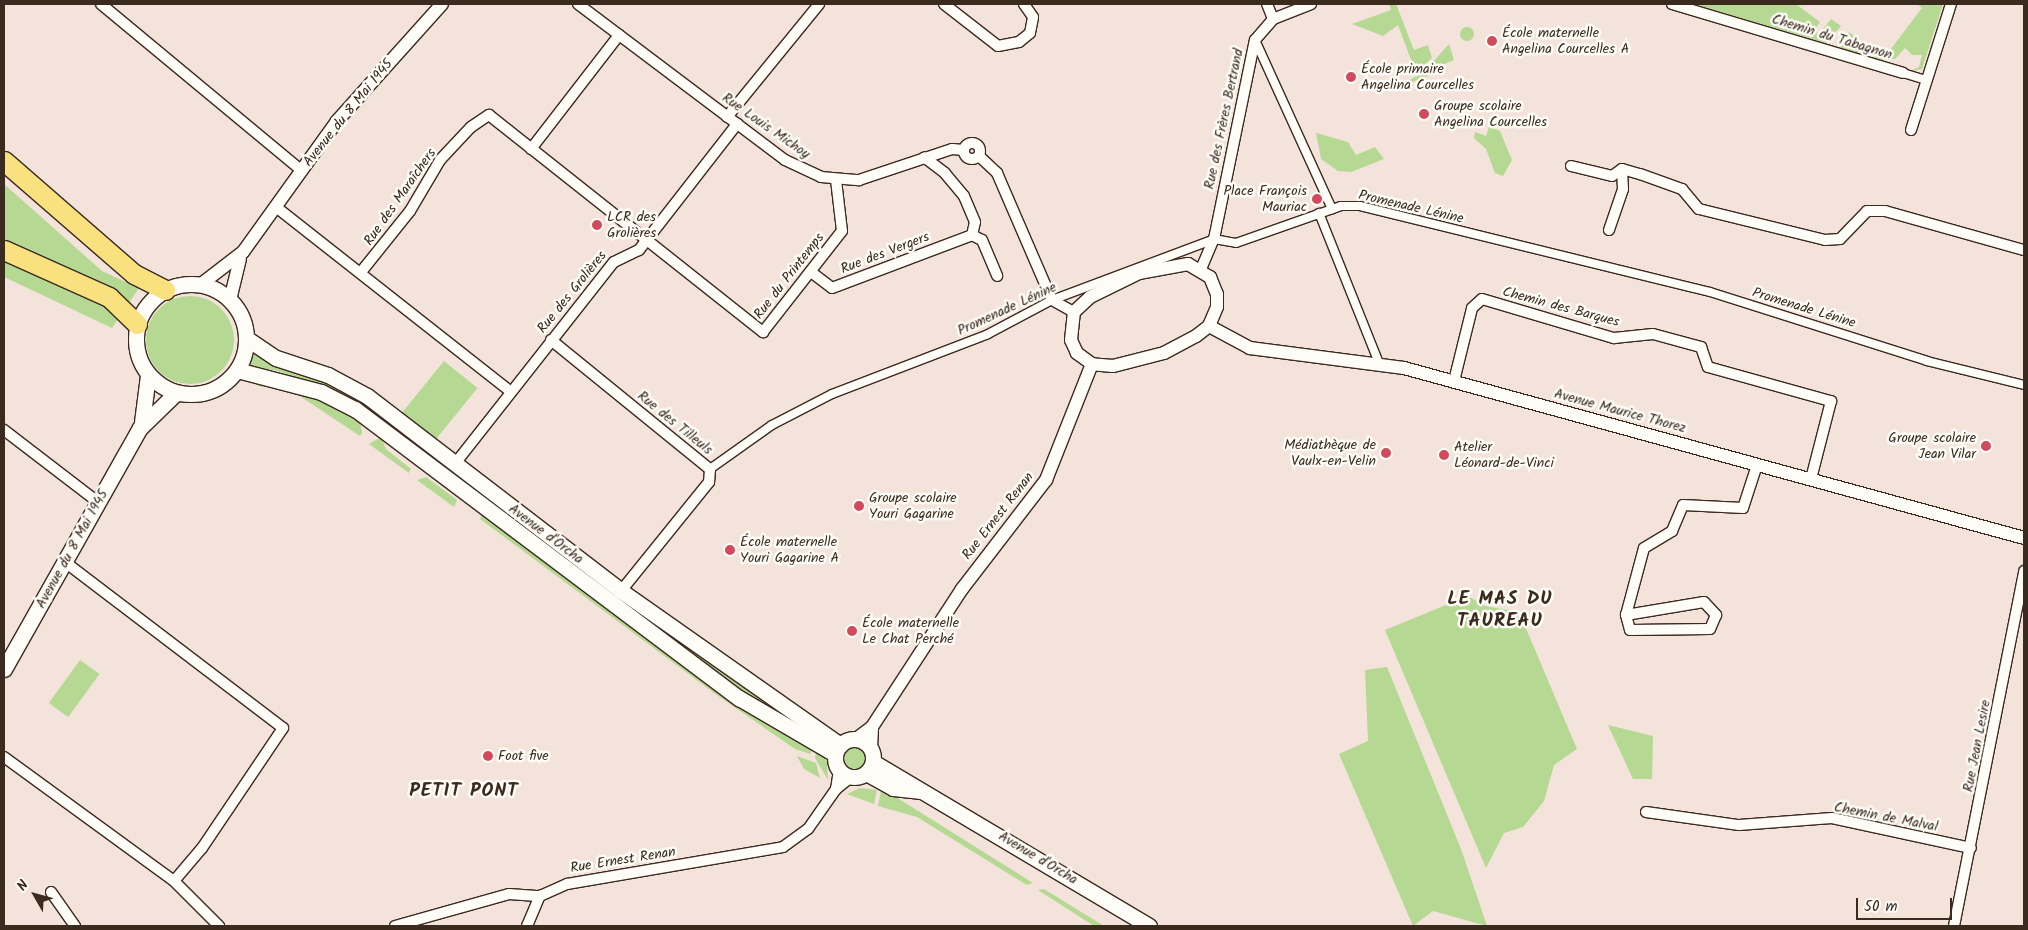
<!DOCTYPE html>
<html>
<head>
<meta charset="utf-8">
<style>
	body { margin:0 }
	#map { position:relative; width:2028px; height:930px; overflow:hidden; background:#f4e3da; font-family:Kalam,sans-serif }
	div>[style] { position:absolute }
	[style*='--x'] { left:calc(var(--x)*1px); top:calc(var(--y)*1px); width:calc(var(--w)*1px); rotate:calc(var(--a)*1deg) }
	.green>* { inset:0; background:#b5d893; transform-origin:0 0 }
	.round { border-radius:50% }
	.roads { filter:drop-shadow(1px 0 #3b2a1e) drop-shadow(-1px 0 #3b2a1e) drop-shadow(0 1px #3b2a1e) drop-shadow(0 -1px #3b2a1e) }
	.pedestrian>* { height:8px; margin:-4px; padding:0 4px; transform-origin:4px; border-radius:4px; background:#fdfcf7 }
	.minor>* { height:10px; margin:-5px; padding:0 5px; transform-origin:5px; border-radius:5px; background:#fdfcf7 }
	.minor>.ring { margin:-5px; padding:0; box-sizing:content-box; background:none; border:10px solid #fdfcf7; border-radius:50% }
	.tertiary>* { height:12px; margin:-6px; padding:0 6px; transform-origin:6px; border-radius:6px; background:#fdfcf7 }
	.secondary>* { height:15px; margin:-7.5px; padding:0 7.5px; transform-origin:7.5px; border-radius:7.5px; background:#fdfcf7 }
	.secondary>.ring { margin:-7.5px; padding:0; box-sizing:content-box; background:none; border:15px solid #fdfcf7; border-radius:50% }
	.motorway>* { height:19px; margin:-9.5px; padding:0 9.5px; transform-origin:9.5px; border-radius:9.5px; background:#fae180 }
	.dots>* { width:14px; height:14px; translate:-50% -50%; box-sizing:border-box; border:2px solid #fdfcf7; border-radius:50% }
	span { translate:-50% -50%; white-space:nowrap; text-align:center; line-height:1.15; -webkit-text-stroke:5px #fdfcf7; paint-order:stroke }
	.poi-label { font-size:14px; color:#3b2a1e }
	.left { translate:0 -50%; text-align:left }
	.right { translate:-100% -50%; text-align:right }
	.street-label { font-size:14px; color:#3b2a1e }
	.district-label { font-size:19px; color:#3b2a1e; font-weight:700; letter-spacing:1px }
	.frame { position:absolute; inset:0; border:5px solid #3b2a1e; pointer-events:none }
	.north { position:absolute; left:10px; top:870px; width:50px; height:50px; -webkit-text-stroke:4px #fdfcf7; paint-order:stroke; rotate:308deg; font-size:14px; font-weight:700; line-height:20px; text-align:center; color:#3b2a1e }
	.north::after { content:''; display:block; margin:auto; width:18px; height:22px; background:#3b2a1e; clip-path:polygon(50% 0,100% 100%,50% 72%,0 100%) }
	.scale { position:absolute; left:1856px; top:898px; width:96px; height:22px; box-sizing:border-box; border:2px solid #3b2a1e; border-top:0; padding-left:6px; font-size:15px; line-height:18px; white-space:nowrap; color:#3b2a1e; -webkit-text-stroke:4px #fdfcf7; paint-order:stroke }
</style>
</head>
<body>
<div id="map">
	<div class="green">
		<i style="clip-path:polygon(1389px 4px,1396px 4px,1414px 50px,1428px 45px,1432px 58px,1416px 73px,1398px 25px,1383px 36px,1352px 24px,1391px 10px)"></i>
		<i style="clip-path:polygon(1694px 4px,1796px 4px,1820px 22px,1814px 30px,1819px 34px,1831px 19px,1841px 26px,1826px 43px)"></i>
		<i style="clip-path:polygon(1917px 4px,1943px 4px,1922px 69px,1908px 72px,1919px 67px,1922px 55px,1912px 55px,1905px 48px,1895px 59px,1875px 60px,1872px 53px,1884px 58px,1922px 8px)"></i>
		<i class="round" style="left:1460px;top:27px;width:14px;height:14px"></i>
		<i style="clip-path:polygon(1849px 32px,1866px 45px,1856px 55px,1839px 50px)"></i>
		<i style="clip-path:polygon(1449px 44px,1454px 60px,1432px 69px,1433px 74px,1384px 93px,1423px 73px)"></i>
		<i style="clip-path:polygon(1489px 127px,1500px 131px,1512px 160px,1503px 176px,1495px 173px,1486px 149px,1474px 138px,1475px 132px,1486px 136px)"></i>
		<i style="clip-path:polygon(1316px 133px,1348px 142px,1356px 155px,1375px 147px,1384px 159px,1351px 172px,1338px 171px,1321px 159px)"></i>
		<i style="clip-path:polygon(4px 184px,102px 271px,139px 288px,112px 328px,4px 277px)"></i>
		<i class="round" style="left:146px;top:296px;width:88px;height:88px"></i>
		<i style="clip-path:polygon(254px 351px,351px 394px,485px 495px,483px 498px,335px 391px,275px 370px,250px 367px,247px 365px)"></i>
		<i style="left:444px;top:361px;width:43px;height:66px;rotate:39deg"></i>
		<i style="clip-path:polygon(258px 377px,340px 407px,360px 421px,362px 433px,360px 436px,292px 391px,258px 386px,255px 378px)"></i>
		<i style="clip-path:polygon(381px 437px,386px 449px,411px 469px,409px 473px,369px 444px)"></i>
		<i style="clip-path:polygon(426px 477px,457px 500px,454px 507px,417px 480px)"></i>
		<i style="clip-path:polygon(504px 509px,819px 733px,759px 705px,502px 512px)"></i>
		<i style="clip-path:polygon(482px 513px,814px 747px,810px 754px,795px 749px,714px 693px,480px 519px)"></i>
		<i style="clip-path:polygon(1468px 596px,1485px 606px,1519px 612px,1577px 749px,1554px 765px,1544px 801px,1523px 827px,1504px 833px,1486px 868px,1385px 630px)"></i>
		<i style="left:80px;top:660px;width:24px;height:53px;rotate:36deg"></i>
		<i style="clip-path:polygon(1387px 667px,1461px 849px,1487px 926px,1433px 911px,1413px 926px,1339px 754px,1368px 741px,1365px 670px)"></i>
		<i style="clip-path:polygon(1608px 725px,1653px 736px,1652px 779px,1633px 779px)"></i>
		<i class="round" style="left:844px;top:747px;width:22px;height:22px"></i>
		<i style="clip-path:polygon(817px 748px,827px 761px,828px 780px,815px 758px)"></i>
		<i style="clip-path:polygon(797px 756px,816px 763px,820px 778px,804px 769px)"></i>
		<i style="clip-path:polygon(860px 788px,877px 790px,874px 804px,847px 794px)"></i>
		<i style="clip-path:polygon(881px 791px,891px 794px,1033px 883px,1027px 885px,917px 817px,878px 806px)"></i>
		<i style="clip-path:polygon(1044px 889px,1104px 926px,1094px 926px,1038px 890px)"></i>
	</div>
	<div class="roads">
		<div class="pedestrian">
			<i style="--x:1255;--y:40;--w:186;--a:65.5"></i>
			<i style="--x:1903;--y:73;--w:24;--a:17"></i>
			<i style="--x:1319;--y:213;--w:162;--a:68.2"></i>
			<i style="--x:710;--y:469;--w:76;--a:-35.4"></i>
			<i style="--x:772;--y:425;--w:68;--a:-27.3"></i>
			<i style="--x:832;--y:394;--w:167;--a:-21"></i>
			<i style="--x:988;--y:334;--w:72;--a:-28"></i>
			<i style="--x:1052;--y:300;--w:173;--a:-20.6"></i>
			<i style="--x:1214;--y:239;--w:22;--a:10"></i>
			<i style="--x:1236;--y:243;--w:111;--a:-19.4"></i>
			<i style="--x:1341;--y:206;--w:19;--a:0"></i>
			<i style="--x:1360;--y:206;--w:360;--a:13.8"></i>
			<i style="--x:1710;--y:292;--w:228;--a:17.6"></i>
			<i style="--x:1927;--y:361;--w:100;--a:13.9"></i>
		</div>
		<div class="minor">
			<i style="--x:101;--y:4;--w:260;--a:39.7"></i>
			<i style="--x:578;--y:4;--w:259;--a:37"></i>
			<i style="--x:785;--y:160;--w:40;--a:25"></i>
			<i style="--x:821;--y:177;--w:38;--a:5"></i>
			<i style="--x:859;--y:180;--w:98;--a:-18.4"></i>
			<i style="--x:952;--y:149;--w:12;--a:5"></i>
			<i style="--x:944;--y:4;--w:68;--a:37.9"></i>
			<i style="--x:998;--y:46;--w:21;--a:-11"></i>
			<i style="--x:1019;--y:42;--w:14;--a:-39"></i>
			<i style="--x:1030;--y:33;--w:16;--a:-79"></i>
			<i style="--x:1033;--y:17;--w:16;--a:-125"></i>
			<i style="--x:1267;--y:4;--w:16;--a:68"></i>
			<i style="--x:1672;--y:4;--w:241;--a:16.6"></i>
			<i style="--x:727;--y:117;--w:146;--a:-50.8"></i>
			<i style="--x:1911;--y:130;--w:132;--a:-72.4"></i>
			<i class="ring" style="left:964px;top:143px;width:6px;height:6px"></i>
			<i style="--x:531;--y:149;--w:144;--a:-52.3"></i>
			<i style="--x:979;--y:156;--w:25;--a:43"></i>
			<i style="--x:997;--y:173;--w:138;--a:66.6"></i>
			<i style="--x:1052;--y:300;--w:25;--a:29"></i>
			<i style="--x:1571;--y:166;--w:42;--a:13.7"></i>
			<i style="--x:1612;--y:176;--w:12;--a:-35"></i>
			<i style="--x:1622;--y:169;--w:19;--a:16"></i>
			<i style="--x:1640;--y:174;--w:45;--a:19.7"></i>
			<i style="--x:1682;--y:189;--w:26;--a:50"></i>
			<i style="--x:1699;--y:209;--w:130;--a:13.8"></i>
			<i style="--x:1825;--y:240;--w:15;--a:-4"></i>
			<i style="--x:1840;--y:239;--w:39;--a:-46"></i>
			<i style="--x:1867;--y:211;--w:18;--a:0"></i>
			<i style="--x:1885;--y:211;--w:144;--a:15.7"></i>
			<i style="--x:276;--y:207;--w:299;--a:38.2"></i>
			<i style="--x:1609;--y:230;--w:43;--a:-71.1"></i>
			<i style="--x:1623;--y:189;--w:20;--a:-93"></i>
			<i style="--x:972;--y:235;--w:11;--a:27"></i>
			<i style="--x:982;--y:240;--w:39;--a:67"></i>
			<i style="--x:1201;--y:269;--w:33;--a:-67"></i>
			<i style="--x:1214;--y:239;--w:203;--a:-78.4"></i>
			<i style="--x:1255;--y:40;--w:28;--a:-49"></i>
			<i style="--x:1273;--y:19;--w:41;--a:-21.5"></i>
			<i style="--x:361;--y:272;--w:78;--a:-51.2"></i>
			<i style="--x:410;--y:211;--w:59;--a:-59.5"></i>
			<i style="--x:440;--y:160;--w:45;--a:-46.8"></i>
			<i style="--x:471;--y:127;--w:22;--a:-34"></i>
			<i style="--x:489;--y:115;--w:350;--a:38.4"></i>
			<i style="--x:763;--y:332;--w:128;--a:-52"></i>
			<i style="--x:842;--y:231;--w:51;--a:-96.7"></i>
			<i style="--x:811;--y:272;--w:26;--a:37"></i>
			<i style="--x:832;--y:288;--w:150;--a:-20.7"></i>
			<i style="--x:972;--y:235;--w:13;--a:-77"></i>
			<i style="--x:975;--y:222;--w:28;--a:-113"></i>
			<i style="--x:964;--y:196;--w:30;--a:-130"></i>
			<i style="--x:945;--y:173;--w:26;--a:-143"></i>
			<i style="--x:551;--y:340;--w:205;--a:39.1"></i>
			<i style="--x:710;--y:469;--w:13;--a:94"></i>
			<i style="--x:709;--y:482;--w:140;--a:128.9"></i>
			<i style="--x:1454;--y:381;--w:75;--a:-76.1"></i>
			<i style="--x:1472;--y:308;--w:13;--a:-42"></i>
			<i style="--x:1482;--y:299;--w:138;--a:16.5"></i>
			<i style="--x:1614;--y:338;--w:39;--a:-6"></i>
			<i style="--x:1653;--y:334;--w:50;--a:15.2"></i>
			<i style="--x:1701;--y:347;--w:21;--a:71"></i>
			<i style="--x:1708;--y:367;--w:128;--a:15.5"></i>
			<i style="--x:1831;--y:401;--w:81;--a:104.4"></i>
			<i style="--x:4;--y:430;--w:118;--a:37.5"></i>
			<i style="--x:454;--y:465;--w:258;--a:-51.8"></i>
			<i style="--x:614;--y:262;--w:28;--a:-26"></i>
			<i style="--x:639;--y:250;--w:160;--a:-52.1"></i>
			<i style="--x:65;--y:562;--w:274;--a:37.3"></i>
			<i style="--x:283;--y:728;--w:145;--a:124"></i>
			<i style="--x:202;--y:848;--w:43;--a:130.3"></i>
			<i style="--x:1626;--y:615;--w:79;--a:-9.5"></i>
			<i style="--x:1704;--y:602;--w:18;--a:47"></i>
			<i style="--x:1716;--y:615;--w:15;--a:113"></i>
			<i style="--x:1710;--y:629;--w:80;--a:179.3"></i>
			<i style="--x:1630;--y:630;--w:16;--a:-105"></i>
			<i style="--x:1626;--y:615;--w:69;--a:-75"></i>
			<i style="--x:1644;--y:548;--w:33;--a:-31"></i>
			<i style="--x:1672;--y:531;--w:28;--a:-67"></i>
			<i style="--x:1683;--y:505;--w:60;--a:2.9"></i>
			<i style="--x:1743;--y:508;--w:45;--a:-72"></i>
			<i style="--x:4;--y:757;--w:210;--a:36.1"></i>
			<i style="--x:174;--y:881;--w:64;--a:45"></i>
			<i style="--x:836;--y:789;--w:20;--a:-81"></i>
			<i style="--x:1646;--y:812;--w:94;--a:8"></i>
			<i style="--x:1739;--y:825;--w:93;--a:-4.3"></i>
			<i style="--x:1832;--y:818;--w:142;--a:12.2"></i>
			<i style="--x:51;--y:892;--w:42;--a:54.8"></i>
			<i style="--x:395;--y:926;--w:118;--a:-15.7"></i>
			<i style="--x:509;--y:894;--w:31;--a:4"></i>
			<i style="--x:540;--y:896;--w:30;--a:-24"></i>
			<i style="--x:567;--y:884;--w:219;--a:-9.7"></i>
			<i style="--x:783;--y:847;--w:31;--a:-36"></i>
			<i style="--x:808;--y:829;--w:49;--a:-55"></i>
			<i style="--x:836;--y:789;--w:19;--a:-39"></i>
			<i style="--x:527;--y:926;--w:33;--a:-67"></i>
			<i style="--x:1954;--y:926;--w:362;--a:-78.8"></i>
		</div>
		<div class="tertiary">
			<i style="--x:1188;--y:264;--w:26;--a:31"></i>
			<i style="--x:1210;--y:277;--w:18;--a:68"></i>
			<i style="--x:1217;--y:294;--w:13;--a:90"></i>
			<i style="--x:1217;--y:307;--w:21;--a:113"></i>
			<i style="--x:1209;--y:326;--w:16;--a:142"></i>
			<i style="--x:1196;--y:336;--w:36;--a:152"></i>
			<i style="--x:1164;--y:353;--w:53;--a:165.7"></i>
			<i style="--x:1113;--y:366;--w:21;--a:-175"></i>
			<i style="--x:1092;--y:364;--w:19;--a:-144"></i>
			<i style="--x:1077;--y:353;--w:14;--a:-115"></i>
			<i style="--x:1071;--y:340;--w:28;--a:-84"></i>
			<i style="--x:1074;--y:312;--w:22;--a:-43"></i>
			<i style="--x:1090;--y:297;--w:55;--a:-26.1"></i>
			<i style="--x:1139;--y:273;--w:50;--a:-10.4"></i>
			<i style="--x:200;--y:285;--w:54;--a:-37.5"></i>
			<i style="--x:243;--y:252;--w:161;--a:-54.3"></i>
			<i style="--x:337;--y:121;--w:157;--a:-48.1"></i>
			<i style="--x:230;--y:300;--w:42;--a:-76.3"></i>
			<i style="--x:1209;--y:326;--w:47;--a:28.2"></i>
			<i style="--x:1250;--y:348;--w:155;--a:7.4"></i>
			<i style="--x:1404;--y:368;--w:643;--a:15.33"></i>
			<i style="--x:856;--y:739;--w:20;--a:-37"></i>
			<i style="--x:871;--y:748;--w:21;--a:-87"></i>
			<i style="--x:872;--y:727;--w:165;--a:-56.9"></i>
			<i style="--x:962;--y:589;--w:138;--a:-52.4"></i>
			<i style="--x:1046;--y:480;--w:125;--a:-68.4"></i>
		</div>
		<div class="secondary">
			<i class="ring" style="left:136px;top:284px;width:95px;height:95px"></i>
			<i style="--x:246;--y:338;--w:36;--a:34"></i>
			<i style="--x:276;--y:358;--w:55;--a:18.1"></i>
			<i style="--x:328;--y:375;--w:44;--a:28.3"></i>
			<i style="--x:367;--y:396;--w:320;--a:37.5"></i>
			<i style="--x:621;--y:591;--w:268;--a:35.1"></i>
			<i style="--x:237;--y:370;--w:87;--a:14.7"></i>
			<i style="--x:321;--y:392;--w:38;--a:27"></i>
			<i style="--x:355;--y:409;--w:481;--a:37"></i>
			<i style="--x:739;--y:698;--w:111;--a:30.3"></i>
			<i style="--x:142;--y:422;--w:47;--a:-82.7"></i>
			<i style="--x:4;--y:669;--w:277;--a:-60.6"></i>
			<i style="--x:140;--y:428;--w:50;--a:-44.2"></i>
			<i class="ring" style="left:835px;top:739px;width:23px;height:23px"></i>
			<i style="--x:873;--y:762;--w:321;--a:30.7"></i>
			<i style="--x:866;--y:773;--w:31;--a:29"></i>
			<i style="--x:893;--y:788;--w:28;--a:6"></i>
		</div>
		<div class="motorway">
			<i style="--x:4;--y:161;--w:172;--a:41"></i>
			<i style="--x:134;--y:274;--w:35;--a:27"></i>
			<i style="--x:4;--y:250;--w:115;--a:24.1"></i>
			<i style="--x:109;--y:297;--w:39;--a:44"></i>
		</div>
	</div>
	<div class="dots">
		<i style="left:1492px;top:41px;background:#d1495b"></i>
		<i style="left:1351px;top:77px;background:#d1495b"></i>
		<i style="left:1424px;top:114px;background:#d1495b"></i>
		<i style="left:1317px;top:199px;background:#d1495b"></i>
		<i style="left:597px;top:225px;background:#d1495b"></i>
		<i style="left:1986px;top:446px;background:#d1495b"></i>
		<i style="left:1386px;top:453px;background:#d1495b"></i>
		<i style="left:1444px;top:455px;background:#d1495b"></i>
		<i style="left:859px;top:506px;background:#d1495b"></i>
		<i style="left:730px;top:550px;background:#d1495b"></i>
		<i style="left:852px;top:631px;background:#d1495b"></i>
		<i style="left:488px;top:756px;background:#d1495b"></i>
	</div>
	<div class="poi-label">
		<span class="left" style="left:1502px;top:41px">École maternelle<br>Angelina Courcelles A</span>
		<span class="left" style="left:1361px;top:77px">École primaire<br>Angelina Courcelles</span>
		<span class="left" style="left:1434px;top:114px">Groupe scolaire<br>Angelina Courcelles</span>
		<span class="right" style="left:1307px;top:199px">Place François<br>Mauriac</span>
		<span class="left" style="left:607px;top:225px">LCR des<br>Grolières</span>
		<span class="right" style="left:1976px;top:446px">Groupe scolaire<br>Jean Vilar</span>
		<span class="right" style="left:1376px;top:453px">Médiathèque de<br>Vaulx-en-Velin</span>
		<span class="left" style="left:1454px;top:455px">Atelier<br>Léonard-de-Vinci</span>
		<span class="left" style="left:869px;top:506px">Groupe scolaire<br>Youri Gagarine</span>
		<span class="left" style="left:740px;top:550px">École maternelle<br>Youri Gagarine A</span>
		<span class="left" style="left:862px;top:631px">École maternelle<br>Le Chat Perché</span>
		<span class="left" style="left:498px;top:756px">Foot five</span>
	</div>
	<div class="street-label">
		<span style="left:1832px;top:37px;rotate:17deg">Chemin du Tabagnon</span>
		<span style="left:348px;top:113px;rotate:-51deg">Avenue du 8 Mai 1945</span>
		<span style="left:1224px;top:119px;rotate:-78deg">Rue des Frères Bertrand</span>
		<span style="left:766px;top:126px;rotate:35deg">Rue Louis Michoy</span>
		<span style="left:400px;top:197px;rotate:-55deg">Rue des Maraîchers</span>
		<span style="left:1411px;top:207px;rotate:13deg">Promenade Lénine</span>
		<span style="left:885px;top:253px;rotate:-21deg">Rue des Vergers</span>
		<span style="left:789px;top:276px;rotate:-52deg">Rue du Printemps</span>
		<span style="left:572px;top:292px;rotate:-51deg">Rue des Grolières</span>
		<span style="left:1561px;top:307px;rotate:15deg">Chemin des Barques</span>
		<span style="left:1804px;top:308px;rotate:17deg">Promenade Lénine</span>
		<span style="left:1007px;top:309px;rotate:-25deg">Promenade Lénine</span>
		<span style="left:1620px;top:411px;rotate:15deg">Avenue Maurice Thorez</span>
		<span style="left:675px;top:423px;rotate:39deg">Rue des Tilleuls</span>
		<span style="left:998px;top:516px;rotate:-52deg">Rue Ernest Renan</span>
		<span style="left:546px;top:534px;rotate:37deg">Avenue d'Orcha</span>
		<span style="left:72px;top:549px;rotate:-61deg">Avenue du 8 Mai 1945</span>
		<span style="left:1977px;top:746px;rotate:-79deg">Rue Jean Lesire</span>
		<span style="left:1886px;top:817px;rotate:11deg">Chemin de Malval</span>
		<span style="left:1038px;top:858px;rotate:31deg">Avenue d'Orcha</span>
		<span style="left:623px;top:860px;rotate:-9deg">Rue Ernest Renan</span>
	</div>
	<div class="district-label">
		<span style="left:1500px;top:611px">LE MAS DU<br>TAUREAU</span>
		<span style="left:464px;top:792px">PETIT PONT</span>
	</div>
	<div class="frame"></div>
	<div class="north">N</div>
	<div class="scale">50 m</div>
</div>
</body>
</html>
